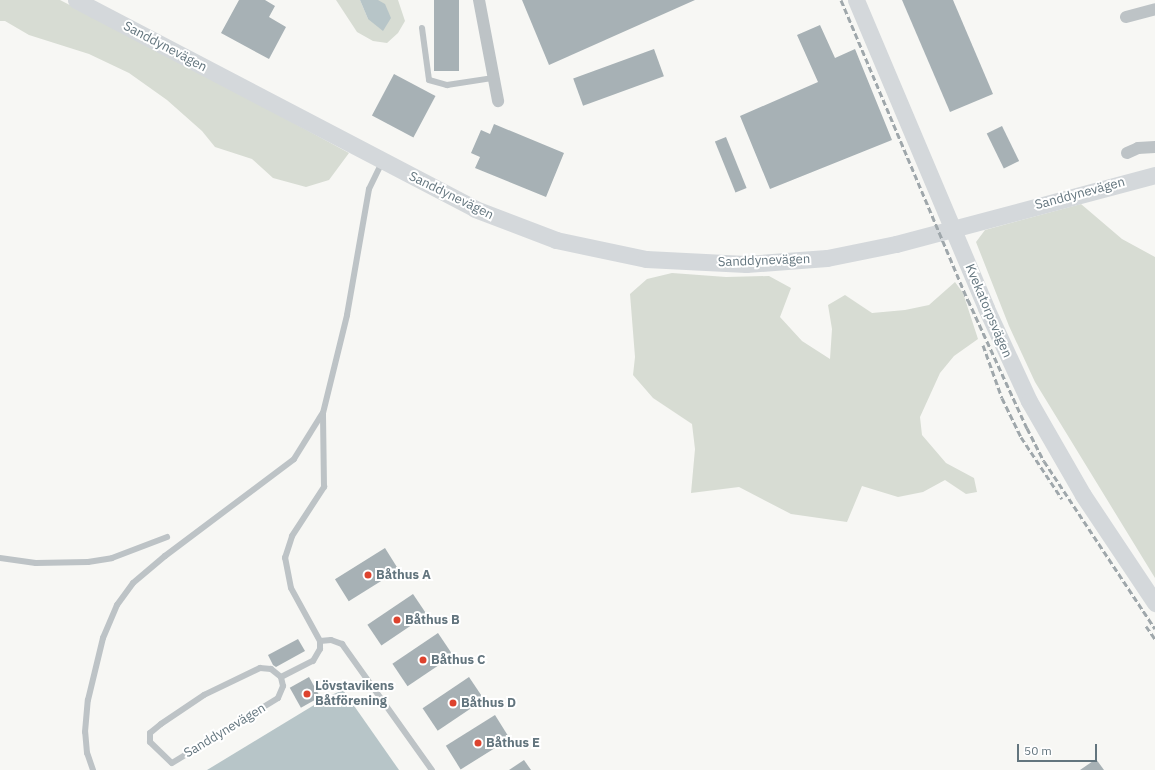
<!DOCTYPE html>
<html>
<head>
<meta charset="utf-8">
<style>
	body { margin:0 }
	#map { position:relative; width:1155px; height:770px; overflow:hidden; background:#f7f7f4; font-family:"IBM Plex Sans",sans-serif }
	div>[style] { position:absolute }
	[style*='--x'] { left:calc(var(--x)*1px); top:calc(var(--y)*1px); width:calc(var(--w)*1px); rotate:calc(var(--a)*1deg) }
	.green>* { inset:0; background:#d7dcd3 }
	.water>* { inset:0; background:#b7c5c8 }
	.building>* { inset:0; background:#a7b1b5; transform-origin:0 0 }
	.lane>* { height:6px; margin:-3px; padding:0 3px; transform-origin:3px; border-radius:3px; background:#bdc3c6 }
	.street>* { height:12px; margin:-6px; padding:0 6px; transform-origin:6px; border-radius:6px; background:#bdc3c6 }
	.secondary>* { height:17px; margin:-8.5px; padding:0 8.5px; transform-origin:8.5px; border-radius:8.5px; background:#d4d8db }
	.rail>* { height:3px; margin-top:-1.5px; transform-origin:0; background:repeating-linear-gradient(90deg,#9fa7ab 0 6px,transparent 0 9px) }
	.dots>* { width:11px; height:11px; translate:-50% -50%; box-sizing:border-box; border:2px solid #fff; border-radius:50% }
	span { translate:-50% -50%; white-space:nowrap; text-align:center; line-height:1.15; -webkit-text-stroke:4px #fff; paint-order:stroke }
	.street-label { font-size:13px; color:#63757e }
	.poi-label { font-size:13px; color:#63757e; font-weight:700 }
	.left { translate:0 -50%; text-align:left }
	.scale { position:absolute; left:1017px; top:744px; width:80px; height:18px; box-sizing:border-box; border:2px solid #63757e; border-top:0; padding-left:5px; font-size:12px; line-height:14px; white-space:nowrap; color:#63757e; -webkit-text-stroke:3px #fff; paint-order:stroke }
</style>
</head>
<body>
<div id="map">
	<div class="green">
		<i style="clip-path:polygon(0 0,60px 0,198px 71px,349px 153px,329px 180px,306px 187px,273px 178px,252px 159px,215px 147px,202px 131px,167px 100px,129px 73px,89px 54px,29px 35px,5px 21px,0 21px)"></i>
		<i style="clip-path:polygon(336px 0,360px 0,368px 19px,378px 0,398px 0,405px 21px,398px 33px,387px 43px,373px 41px,357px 32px)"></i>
		<i style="clip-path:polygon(1081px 204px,1122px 239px,1155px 257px,1155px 578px,1035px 382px,1009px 326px,976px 242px,985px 230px)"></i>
		<i style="clip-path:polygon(672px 273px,726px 277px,769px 276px,791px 288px,780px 317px,802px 341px,830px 359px,832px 329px,828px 305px,845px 295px,872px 313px,905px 310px,929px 305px,955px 282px,963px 293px,978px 339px,954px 356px,940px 373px,920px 417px,922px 435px,946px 463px,974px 478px,977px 492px,966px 494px,945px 480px,923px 492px,898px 497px,862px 486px,847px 522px,791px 514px,739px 487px,691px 493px,695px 449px,692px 424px,653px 398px,633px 375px,635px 357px,630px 294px,647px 279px)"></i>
	</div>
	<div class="water">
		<i style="clip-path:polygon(360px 0,378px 0,385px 4px,391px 18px,383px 31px,368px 19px)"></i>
		<i style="clip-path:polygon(343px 690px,399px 770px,207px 770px,329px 696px)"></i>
	</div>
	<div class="building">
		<i style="clip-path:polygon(239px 0,265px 0,275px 6px,269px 17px,286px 27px,269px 59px,221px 33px)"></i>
		<i style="left:434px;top:0;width:25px;height:71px"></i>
		<i style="clip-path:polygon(522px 0,695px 0,549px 65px)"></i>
		<i style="clip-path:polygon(902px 0,953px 0,993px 94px,950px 112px)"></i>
		<i style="clip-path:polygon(820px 25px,835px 58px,855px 49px,892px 140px,770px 189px,740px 116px,818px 82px,797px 35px)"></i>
		<i style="left:654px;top:49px;width:29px;height:86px;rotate:70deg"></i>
		<i style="left:394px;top:74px;width:47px;height:47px;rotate:28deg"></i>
		<i style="clip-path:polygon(494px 124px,564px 153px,546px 197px,475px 168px,480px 157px,471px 153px,481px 130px,490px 134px)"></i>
		<i style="left:1002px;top:126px;width:39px;height:17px;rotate:64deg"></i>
		<i style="left:726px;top:137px;width:55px;height:12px;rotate:68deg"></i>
		<i style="left:385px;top:548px;width:26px;height:59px;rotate:58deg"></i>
		<i style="left:413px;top:594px;width:25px;height:55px;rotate:56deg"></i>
		<i style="left:438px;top:633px;width:27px;height:55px;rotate:56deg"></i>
		<i style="clip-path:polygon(298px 639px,305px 651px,276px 667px,273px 665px,268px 655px)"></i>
		<i style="left:309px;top:677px;width:23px;height:22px;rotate:61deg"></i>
		<i style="left:469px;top:677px;width:27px;height:56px;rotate:56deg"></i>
		<i style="left:495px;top:715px;width:28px;height:58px;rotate:58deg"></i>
		<i style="clip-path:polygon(1096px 759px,1104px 770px,1080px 770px)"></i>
		<i style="clip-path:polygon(524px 760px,531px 770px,509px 770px)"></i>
	</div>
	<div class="lane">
		<i style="--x:422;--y:28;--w:52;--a:82.3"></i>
		<i style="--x:429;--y:80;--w:19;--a:16"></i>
		<i style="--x:447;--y:85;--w:47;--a:-8.7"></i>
		<i style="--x:0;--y:558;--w:36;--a:8"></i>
		<i style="--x:36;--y:563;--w:52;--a:-1.1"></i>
		<i style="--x:88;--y:562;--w:24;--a:-9"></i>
		<i style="--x:112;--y:558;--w:59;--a:-20.9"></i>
		<i style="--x:320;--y:641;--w:11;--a:-5"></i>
		<i style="--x:331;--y:640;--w:12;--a:20"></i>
		<i style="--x:342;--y:644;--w:155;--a:54.5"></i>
		<i style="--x:281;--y:677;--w:13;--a:-141"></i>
		<i style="--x:271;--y:669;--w:11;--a:-175"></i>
		<i style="--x:260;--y:668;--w:62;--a:154.3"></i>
		<i style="--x:204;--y:695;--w:52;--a:146"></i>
		<i style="--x:161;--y:724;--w:14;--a:141"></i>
		<i style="--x:150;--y:733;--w:9;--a:90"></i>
		<i style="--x:150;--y:742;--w:30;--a:44"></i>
		<i style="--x:172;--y:763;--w:124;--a:-31.5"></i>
		<i style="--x:278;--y:698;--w:13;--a:-67"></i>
		<i style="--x:283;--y:686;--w:9;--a:-103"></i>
		<i style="--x:281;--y:677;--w:36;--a:-27"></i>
		<i style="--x:313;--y:661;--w:14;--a:-60"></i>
		<i style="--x:320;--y:649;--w:8;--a:-90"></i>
		<i style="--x:320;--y:641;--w:60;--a:-118.7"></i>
		<i style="--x:291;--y:588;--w:31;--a:-101"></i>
		<i style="--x:285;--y:558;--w:23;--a:-72"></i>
		<i style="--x:292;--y:536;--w:59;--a:-56.9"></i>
		<i style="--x:324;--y:487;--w:74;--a:-90.8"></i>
		<i style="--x:323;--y:413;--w:101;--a:-76.2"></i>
		<i style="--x:347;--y:315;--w:128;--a:-80.1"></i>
		<i style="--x:369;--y:189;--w:30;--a:-64"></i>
		<i style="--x:93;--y:770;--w:18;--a:-109"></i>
		<i style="--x:87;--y:753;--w:21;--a:-95"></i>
		<i style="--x:85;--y:732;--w:32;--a:-85"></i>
		<i style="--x:88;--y:700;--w:64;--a:-76.4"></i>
		<i style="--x:103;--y:638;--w:36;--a:-67"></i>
		<i style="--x:117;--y:605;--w:27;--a:-54"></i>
		<i style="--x:133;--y:583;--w:42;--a:-40.2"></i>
		<i style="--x:165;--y:556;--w:161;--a:-36.9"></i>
		<i style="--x:294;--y:459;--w:53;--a:-58.1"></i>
	</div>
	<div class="street">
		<i style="--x:479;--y:0;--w:103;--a:79.3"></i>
		<i style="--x:1126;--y:17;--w:30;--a:-15"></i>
		<i style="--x:1127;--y:153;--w:12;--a:-24"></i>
		<i style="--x:1138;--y:148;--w:17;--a:-3"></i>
	</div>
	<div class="secondary">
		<i style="--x:76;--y:0;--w:450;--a:27.6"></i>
		<i style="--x:475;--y:209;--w:87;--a:20.9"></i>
		<i style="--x:556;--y:240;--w:92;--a:11.9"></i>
		<i style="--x:646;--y:259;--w:100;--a:2.9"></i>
		<i style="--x:746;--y:264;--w:81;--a:-4.2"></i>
		<i style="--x:827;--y:258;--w:70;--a:-11.5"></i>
		<i style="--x:896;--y:244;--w:268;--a:-14.9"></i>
		<i style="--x:856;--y:0;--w:334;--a:67.1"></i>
		<i style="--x:986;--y:308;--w:102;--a:65.2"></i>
		<i style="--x:1029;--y:401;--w:108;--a:60.1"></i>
		<i style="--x:1083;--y:495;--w:130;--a:56.3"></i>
	</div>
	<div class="rail">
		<i style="--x:841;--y:0;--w:326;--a:67.1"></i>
		<i style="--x:968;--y:300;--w:141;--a:65.3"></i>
		<i style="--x:1027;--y:428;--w:37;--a:63"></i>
		<i style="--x:1044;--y:461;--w:201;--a:56.5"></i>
		<i style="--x:983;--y:345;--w:56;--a:70.3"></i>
		<i style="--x:1002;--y:398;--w:43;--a:64"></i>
		<i style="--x:1021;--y:437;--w:74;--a:56.5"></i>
		<i style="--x:1146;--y:626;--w:16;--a:55"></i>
	</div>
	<div class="dots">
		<i style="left:368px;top:575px;background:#dd432e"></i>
		<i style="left:397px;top:620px;background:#dd432e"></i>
		<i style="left:423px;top:660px;background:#dd432e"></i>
		<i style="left:307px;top:694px;background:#dd432e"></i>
		<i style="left:453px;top:703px;background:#dd432e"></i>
		<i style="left:478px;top:743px;background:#dd432e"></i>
	</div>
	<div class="street-label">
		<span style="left:165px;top:47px;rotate:28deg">Sanddynevägen</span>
		<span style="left:1080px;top:194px;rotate:-15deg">Sanddynevägen</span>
		<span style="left:451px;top:196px;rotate:26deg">Sanddynevägen</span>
		<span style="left:764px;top:261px;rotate:-2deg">Sanddynevägen</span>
		<span style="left:988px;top:311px;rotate:67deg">Kvekatorpsvägen</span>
		<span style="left:225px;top:731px;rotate:-31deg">Sanddynevägen</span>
	</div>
	<div class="poi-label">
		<span class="left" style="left:376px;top:575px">Båthus A</span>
		<span class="left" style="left:405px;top:620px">Båthus B</span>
		<span class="left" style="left:431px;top:660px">Båthus C</span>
		<span class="left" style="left:315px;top:694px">Lövstavikens<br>Båtförening</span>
		<span class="left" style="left:461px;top:703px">Båthus D</span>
		<span class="left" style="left:486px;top:743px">Båthus E</span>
	</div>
	<div class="scale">50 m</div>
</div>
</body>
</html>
